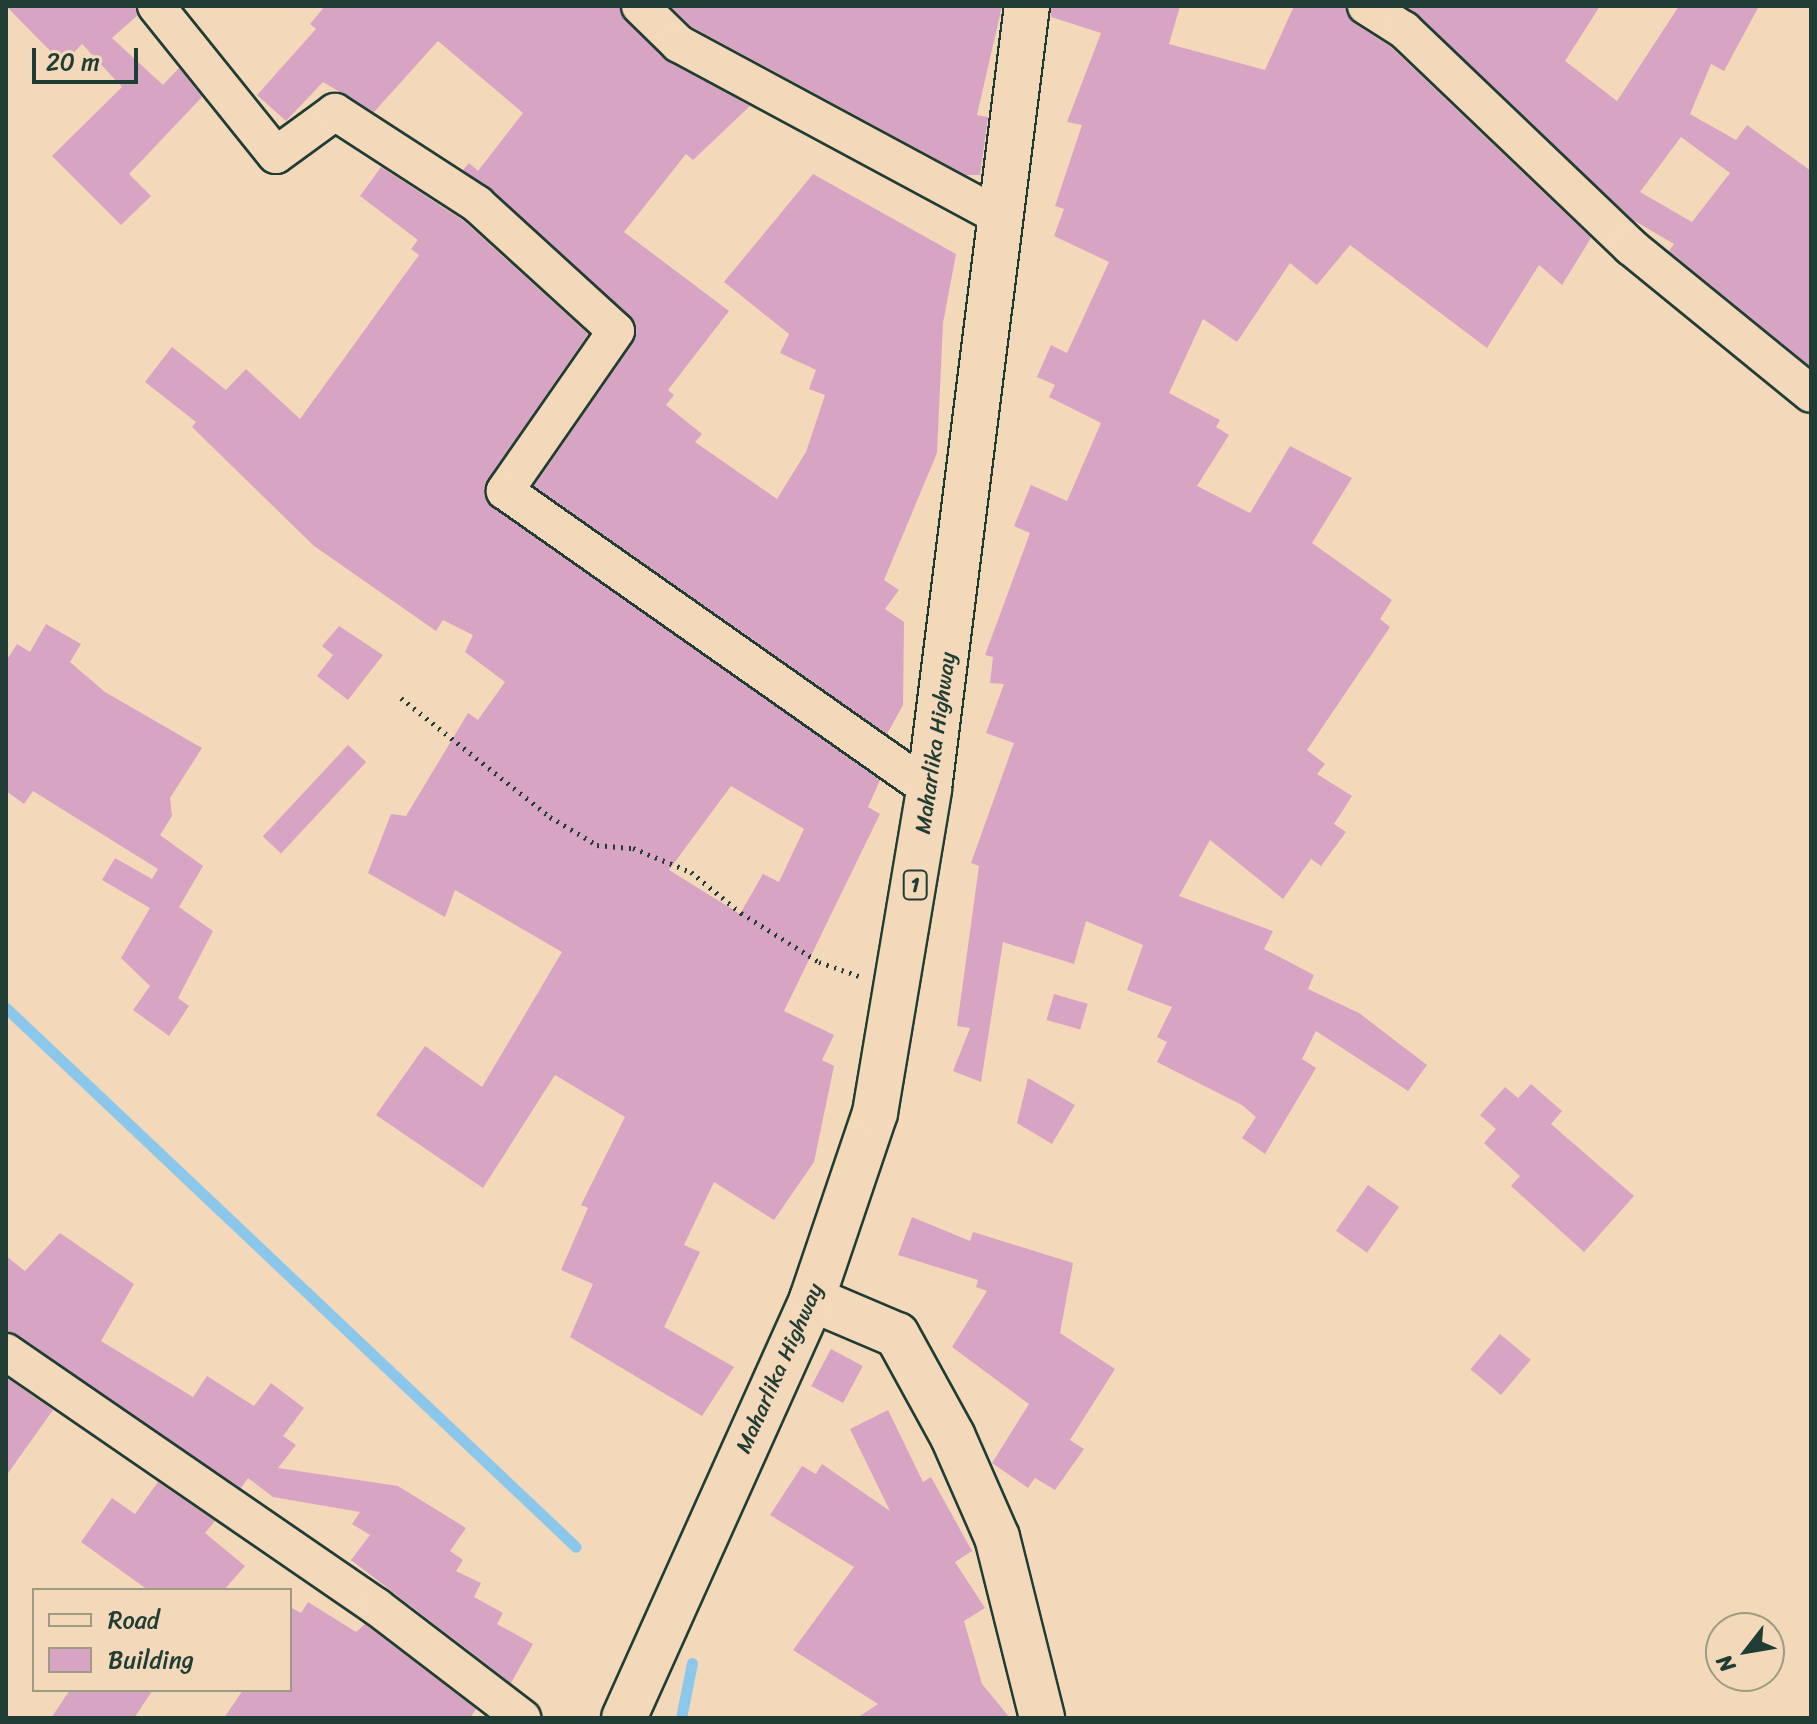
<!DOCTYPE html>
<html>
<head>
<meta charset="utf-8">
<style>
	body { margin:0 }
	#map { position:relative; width:1817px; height:1724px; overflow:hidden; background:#f3d9ba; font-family:Sriracha,sans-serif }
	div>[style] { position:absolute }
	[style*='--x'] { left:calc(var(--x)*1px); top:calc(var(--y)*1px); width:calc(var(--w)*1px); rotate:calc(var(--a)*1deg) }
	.stream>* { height:11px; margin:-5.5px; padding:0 5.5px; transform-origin:5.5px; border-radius:5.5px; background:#8bc7eb }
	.building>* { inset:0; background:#d7a5c3; transform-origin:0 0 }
	.path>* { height:5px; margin-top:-2.5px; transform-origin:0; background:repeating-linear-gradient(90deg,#1f3d34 0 2px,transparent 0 8px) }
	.roads { filter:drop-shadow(2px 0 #1f3d34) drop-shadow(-2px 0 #1f3d34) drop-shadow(0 2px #1f3d34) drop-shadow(0 -2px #1f3d34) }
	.street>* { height:36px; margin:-18px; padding:0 18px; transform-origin:18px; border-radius:18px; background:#f3d9ba }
	.secondary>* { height:44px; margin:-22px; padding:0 22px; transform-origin:22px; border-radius:22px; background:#f3d9ba }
	.highway>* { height:44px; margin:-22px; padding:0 22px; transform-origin:22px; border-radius:22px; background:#f3d9ba }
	span { translate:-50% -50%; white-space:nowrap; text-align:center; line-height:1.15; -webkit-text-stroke:8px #f3d9ba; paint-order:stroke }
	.shield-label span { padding:2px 6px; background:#f3d9ba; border:2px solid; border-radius:6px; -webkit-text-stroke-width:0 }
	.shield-label { font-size:20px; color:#1f3d34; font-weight:700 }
	.street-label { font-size:22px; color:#1f3d34 }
	.frame { position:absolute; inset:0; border:8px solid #1f3d34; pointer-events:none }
	.legend { position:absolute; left:32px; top:1588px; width:260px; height:104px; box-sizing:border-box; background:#f3d9ba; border:2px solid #9e9b84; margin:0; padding:10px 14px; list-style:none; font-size:24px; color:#1f3d34 }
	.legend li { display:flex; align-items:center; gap:16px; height:40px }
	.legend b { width:40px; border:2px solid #9e9b84 }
	.north { position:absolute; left:1705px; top:1612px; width:80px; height:80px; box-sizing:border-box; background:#f3d9ba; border:2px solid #9e9b84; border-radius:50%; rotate:239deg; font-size:22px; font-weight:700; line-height:32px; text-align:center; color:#1f3d34 }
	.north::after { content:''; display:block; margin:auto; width:28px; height:36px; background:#1f3d34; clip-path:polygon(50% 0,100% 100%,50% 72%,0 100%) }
	.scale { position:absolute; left:32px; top:48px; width:106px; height:36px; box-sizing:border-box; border:4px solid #1f3d34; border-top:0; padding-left:10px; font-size:24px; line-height:28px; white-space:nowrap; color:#1f3d34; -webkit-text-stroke:6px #f3d9ba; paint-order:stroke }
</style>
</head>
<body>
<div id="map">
	<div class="stream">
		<i style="--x:6;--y:1008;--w:784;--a:43.4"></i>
		<i style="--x:681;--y:1718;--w:56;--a:-78.7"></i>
	</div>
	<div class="building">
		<i style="clip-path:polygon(6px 6px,136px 6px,138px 15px,112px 38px,163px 85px,179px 68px,202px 97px,129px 174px,151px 196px,121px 225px,52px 156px,122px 87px,82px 44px,63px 64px)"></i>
		<i style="clip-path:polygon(325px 6px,620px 6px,665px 59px,750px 106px,693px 160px,686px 154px,624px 232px,729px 311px,668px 390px,674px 395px,666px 405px,702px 434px,695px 442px,777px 499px,806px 452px,825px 395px,809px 389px,816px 370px,780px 353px,789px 334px,724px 282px,813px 174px,956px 254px,943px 323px,937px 453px,884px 580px,899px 590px,885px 609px,904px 622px,903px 705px,887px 734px,534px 486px,633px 343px,635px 323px,463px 170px,469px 163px,478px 171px,523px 113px,438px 41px,374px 112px,323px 82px,286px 121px,257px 95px,316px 29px,310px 24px)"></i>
		<i style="clip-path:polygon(670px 6px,1002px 6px,977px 115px,988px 117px,980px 175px,966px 175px,692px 27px)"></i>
		<i style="clip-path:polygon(1051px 6px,1180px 6px,1169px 44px,1265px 70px,1294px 6px,1345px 6px,1354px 23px,1391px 47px,1591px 238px,1562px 285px,1539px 265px,1487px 348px,1350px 245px,1317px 285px,1290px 263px,1237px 342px,1203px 319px,1169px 393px,1220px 420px,1216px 427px,1229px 435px,1197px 486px,1250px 513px,1290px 446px,1352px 478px,1312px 543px,1392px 600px,1380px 619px,1390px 627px,1307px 750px,1325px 764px,1317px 774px,1352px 796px,1334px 824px,1346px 832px,1321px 866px,1311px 859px,1283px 899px,1210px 840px,1179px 896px,1273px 931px,1264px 949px,1314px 975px,1308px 989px,1359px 1013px,1427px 1065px,1408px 1091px,1316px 1031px,1302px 1059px,1316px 1068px,1265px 1154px,1242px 1138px,1256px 1117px,1242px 1105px,1157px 1062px,1167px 1042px,1157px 1037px,1172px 1007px,1127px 990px,1143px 945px,1086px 921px,1074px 964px,1003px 942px,981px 1082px,953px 1071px,970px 1028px,957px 1026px,979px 866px,971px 863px,1014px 743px,986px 733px,1004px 684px,990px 683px,993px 657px,985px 655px,1030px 533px,1014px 526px,1031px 485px,1067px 501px,1101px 423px,1049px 397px,1055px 385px,1037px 377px,1051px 345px,1067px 353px,1109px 262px,1054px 236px,1064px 209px,1055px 206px,1082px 125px,1067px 122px,1101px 33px,1051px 17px)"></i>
		<i style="clip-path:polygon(evenodd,1405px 6px,1600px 6px,1565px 61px,1617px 101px,1679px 6px,1759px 6px,1724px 71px,1711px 64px,1690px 114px,1736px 140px,1747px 125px,1811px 171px,1811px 367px,1669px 251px,1674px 244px,1633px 220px,1405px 6px,1681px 137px,1730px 173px,1692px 222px,1640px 192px,1681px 137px)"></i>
		<i style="clip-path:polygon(evenodd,381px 167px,464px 221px,588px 334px,488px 479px,486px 501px,880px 780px,868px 807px,880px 814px,784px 1011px,834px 1035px,822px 1060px,834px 1066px,814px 1162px,774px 1220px,714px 1182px,684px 1245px,700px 1252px,664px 1327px,734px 1367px,702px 1416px,570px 1337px,593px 1284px,561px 1270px,588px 1208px,581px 1205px,625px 1117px,555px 1075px,483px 1188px,376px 1115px,425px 1046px,482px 1087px,562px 952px,455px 890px,445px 917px,368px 873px,391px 814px,406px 816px,468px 713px,478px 720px,505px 682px,465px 652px,473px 635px,443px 620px,436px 631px,314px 546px,192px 427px,196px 422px,145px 382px,172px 347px,226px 390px,246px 369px,300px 419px,419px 255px,411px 249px,418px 240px,360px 196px,381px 167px,731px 786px,804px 829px,779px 882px,763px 874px,740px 914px,669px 870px,731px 786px)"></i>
		<i style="clip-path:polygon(46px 624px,81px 644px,70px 662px,105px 692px,202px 748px,170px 798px,172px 816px,160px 835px,203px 866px,179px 907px,213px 931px,178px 998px,189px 1006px,169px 1036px,133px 1010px,150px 986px,121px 958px,150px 908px,102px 880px,115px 858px,152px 879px,158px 869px,33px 791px,24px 804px,6px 791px,6px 661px,17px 644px,30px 652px)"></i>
		<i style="clip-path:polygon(339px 626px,383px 655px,348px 700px,317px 676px,333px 655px,322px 646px)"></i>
		<i style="left:348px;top:745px;width:25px;height:125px;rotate:43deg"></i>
		<i style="left:1054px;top:994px;width:35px;height:27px;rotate:16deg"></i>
		<i style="clip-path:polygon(1028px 1078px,1075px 1105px,1052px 1144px,1017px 1123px)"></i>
		<i style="clip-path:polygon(1531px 1084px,1562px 1111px,1551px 1124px,1634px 1196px,1584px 1252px,1511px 1186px,1520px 1176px,1484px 1143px,1496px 1129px,1480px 1115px,1505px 1087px,1518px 1098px)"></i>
		<i style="left:1368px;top:1185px;width:38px;height:56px;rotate:35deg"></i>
		<i style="clip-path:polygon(912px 1217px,970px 1241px,973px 1232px,1073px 1263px,1060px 1333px,1115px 1369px,1070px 1440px,1084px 1449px,1055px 1490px,1035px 1478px,1028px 1488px,992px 1463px,1029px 1404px,952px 1347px,987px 1291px,976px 1287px,978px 1280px,898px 1255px)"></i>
		<i style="clip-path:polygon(60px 1233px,134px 1284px,101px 1341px,193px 1397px,207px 1376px,254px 1406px,271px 1383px,304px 1408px,283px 1436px,296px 1445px,278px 1468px,398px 1486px,466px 1528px,450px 1551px,463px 1560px,456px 1571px,481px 1583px,474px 1597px,503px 1613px,497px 1624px,533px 1644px,511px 1683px,351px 1560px,370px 1535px,352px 1524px,360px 1512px,273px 1497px,248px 1478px,241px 1488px,6px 1331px,6px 1256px,25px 1271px)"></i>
		<i style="left:1500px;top:1334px;width:40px;height:46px;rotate:40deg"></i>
		<i style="left:831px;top:1349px;width:36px;height:42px;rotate:28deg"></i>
		<i style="clip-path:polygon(6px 1377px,53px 1410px,6px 1476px)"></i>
		<i style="clip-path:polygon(888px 1410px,923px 1482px,931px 1477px,972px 1551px,955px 1562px,985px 1608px,964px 1621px,982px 1684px,1010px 1718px,857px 1718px,878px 1704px,793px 1650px,854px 1567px,770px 1515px,802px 1466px,816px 1474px,822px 1464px,890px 1511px,850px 1429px)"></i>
		<i style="clip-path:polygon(158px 1482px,215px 1521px,205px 1533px,245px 1566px,224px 1590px,148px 1590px,81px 1542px,112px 1498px,135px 1514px)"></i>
		<i style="clip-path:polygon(308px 1602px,356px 1632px,365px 1624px,476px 1709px,470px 1718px,224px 1718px,243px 1690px,290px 1690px,290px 1607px,301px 1613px)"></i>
		<i style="clip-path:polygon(70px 1690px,153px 1690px,134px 1718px,51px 1718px)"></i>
	</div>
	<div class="path">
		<i style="--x:401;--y:698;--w:191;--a:38.6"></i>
		<i style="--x:550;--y:817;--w:55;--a:30.8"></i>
		<i style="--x:597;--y:845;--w:36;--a:5"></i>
		<i style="--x:633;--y:848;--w:63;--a:22.5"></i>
		<i style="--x:691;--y:872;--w:65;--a:39.4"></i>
		<i style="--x:741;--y:913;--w:92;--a:32.1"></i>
		<i style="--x:819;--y:962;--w:42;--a:19.3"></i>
	</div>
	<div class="roads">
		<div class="street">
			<i style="--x:156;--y:6;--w:191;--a:51.2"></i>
			<i style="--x:276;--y:155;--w:73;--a:-36.1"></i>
			<i style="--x:335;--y:112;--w:169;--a:32.9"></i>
			<i style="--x:477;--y:204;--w:188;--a:42.4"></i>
			<i style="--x:616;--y:331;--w:195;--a:124.8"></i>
			<i style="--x:505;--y:491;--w:518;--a:35.1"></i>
			<i style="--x:640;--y:6;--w:54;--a:44.3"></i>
			<i style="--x:679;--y:44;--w:367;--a:28.3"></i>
			<i style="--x:1366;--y:6;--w:45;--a:32.3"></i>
			<i style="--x:1404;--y:30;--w:314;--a:43.7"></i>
			<i style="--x:1631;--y:247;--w:232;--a:39.2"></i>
			<i style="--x:6;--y:1352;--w:450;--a:34.5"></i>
			<i style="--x:377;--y:1607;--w:183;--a:37.4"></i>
		</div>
		<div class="secondary">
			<i style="--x:812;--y:1299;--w:92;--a:23"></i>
			<i style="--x:897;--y:1335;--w:116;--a:61.2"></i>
			<i style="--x:953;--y:1437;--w:109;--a:66.3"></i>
			<i style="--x:997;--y:1537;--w:187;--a:76"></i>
		</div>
		<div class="highway">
			<i style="--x:624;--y:1718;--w:459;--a:-65.8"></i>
			<i style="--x:812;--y:1299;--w:196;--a:-71.3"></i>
			<i style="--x:875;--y:1113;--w:328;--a:-80.5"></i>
			<i style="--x:929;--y:789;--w:789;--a:-82.87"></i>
		</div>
	</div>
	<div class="shield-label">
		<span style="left:915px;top:885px">1</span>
	</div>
	<div class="street-label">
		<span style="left:935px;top:743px;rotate:-82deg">Maharlika Highway</span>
		<span style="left:779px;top:1368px;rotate:-66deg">Maharlika Highway</span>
	</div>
	<div class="frame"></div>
	<ul class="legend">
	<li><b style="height:10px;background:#f3d9ba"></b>Road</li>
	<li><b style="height:22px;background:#d7a5c3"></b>Building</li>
	</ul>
	<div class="north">N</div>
	<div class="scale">20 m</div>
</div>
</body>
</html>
